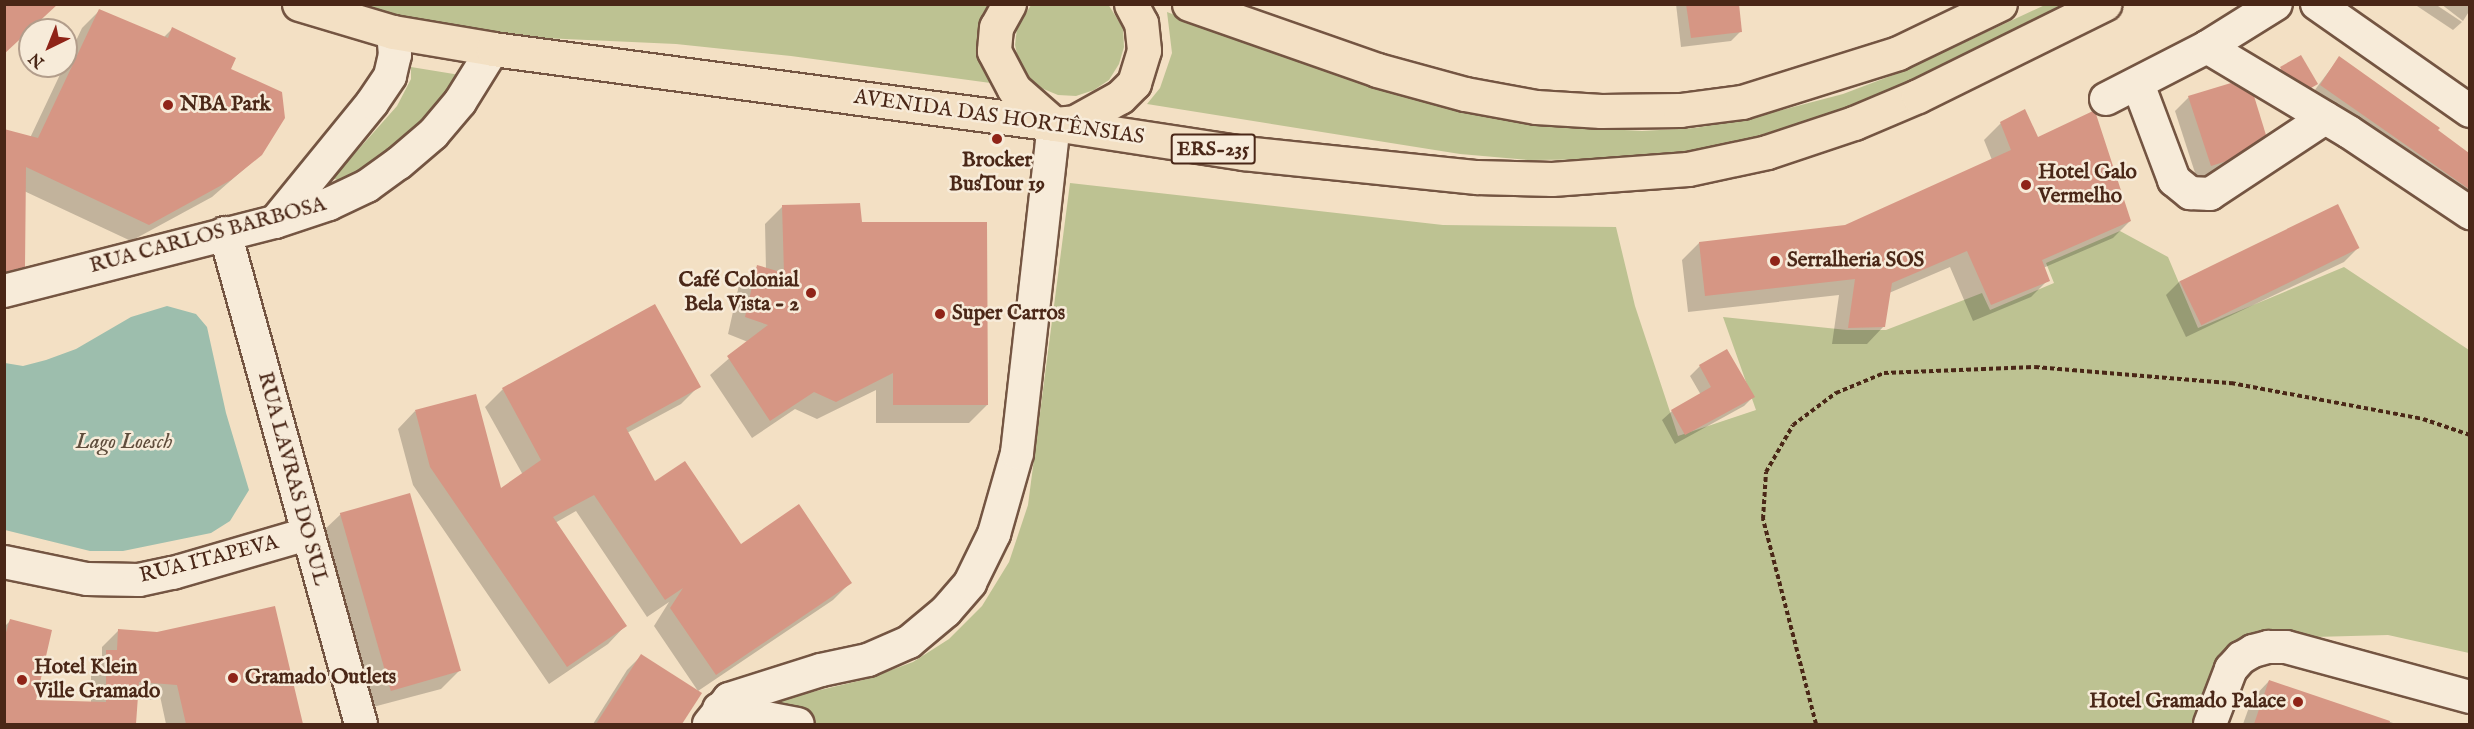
<!DOCTYPE html>
<html>
<head>
<meta charset="utf-8">
<style>
	body { margin:0 }
	#map { position:relative; width:2474px; height:729px; overflow:hidden; background:#f3e0c4; font-family:"IM FELL English",serif }
	div>[style] { position:absolute }
	[style*='--x'] { left:calc(var(--x)*1px); top:calc(var(--y)*1px); width:calc(var(--w)*1px); rotate:calc(var(--a)*1deg) }
	.green>* { inset:0; background:#bdc292 }
	.water>* { inset:0; background:#9dbead }
	.shadow>* { inset:0; background:#0003 }
	.building>* { inset:0; background:#d69684; transform-origin:0 0 }
	.path>* { height:4px; margin-top:-2px; transform-origin:0; background:repeating-linear-gradient(90deg,#4a2717 0 4.5px,transparent 0 7.5px) }
	.roads { filter:drop-shadow(2px 0 #745542) drop-shadow(-2px 0 #745542) drop-shadow(0 2px #745542) drop-shadow(0 -2px #745542) }
	.minor>* { height:32px; margin:-16px; padding:0 16px; transform-origin:16px; border-radius:16px; background:#f7ebd9 }
	.major>* { height:33px; margin:-16.5px; padding:0 16.5px; transform-origin:16.5px; border-radius:16.5px; background:#f3e0c4 }
	.dots>* { width:16px; height:16px; translate:-50% -50%; box-sizing:border-box; border:3px solid #f7ebd9; border-radius:50% }
	span { translate:-50% -50%; white-space:nowrap; text-align:center; line-height:1.15; -webkit-text-stroke:5px #f7ebd9; paint-order:stroke }
	.shield-label span { padding:2px 4px; background:#f7ebd9; border:2px solid; border-radius:4px; -webkit-text-stroke-width:0 }
	.shield-label { font-size:20px; color:#4a2717; font-weight:700 }
	.poi-label { font-size:21px; color:#4a2717; font-weight:700 }
	.left { translate:0 -50%; text-align:left }
	.right { translate:-100% -50%; text-align:right }
	.street-label { font-size:21px; color:#4a2717 }
	.water-label { font-size:22px; color:#5f4d3c; font-style:italic }
	.frame { position:absolute; inset:0; border:6px solid #4a2717; pointer-events:none }
	.north { position:absolute; left:18px; top:18px; width:60px; height:60px; box-sizing:border-box; background:#f7ebd9; border:2px solid #b29d8b; border-radius:50%; rotate:223deg; font-size:16px; font-weight:700; line-height:24px; text-align:center; color:#4a2717 }
	.north::after { content:''; display:block; margin:auto; width:21px; height:27px; background:#8f2418; clip-path:polygon(50% 0,100% 100%,50% 72%,0 100%) }
</style>
</head>
<body>
<div id="map">
	<div class="green">
		<i style="clip-path:polygon(1108px 4px,1123px 28px,1124px 47px,1119px 64px,1109px 80px,1094px 90px,1076px 96px,1058px 95px,1041px 88px,1028px 76px,1019px 62px,1015px 45px,1017px 28px,1031px 5px)"></i>
		<i style="clip-path:polygon(352px 5px,993px 5px,998px 84px,791px 56px,676px 44px,521px 37px,426px 24px)"></i>
		<i style="clip-path:polygon(2045px 5px,2074px 5px,1901px 86px,1846px 108px,1729px 145px,1677px 154px,1619px 159px,1528px 160px,1460px 154px,1147px 104px,1160px 88px,1172px 53px,1167px 12px,1301px 63px,1445px 108px,1536px 125px,1642px 131px,1695px 128px,1743px 120px,1843px 94px,1901px 72px)"></i>
		<i style="clip-path:polygon(411px 67px,460px 75px,435px 112px,349px 186px,333px 178px,397px 106px,411px 79px)"></i>
		<i style="clip-path:polygon(1070px 183px,1443px 225px,1616px 227px,1635px 306px,1678px 436px,1756px 410px,1723px 317px,1847px 330px,1886px 330px,1982px 293px,1990px 310px,2054px 283px,2046px 263px,2120px 231px,2168px 257px,2198px 328px,2344px 267px,2469px 350px,2469px 653px,2388px 635px,2277px 638px,2219px 659px,2193px 724px,735px 724px,757px 705px,867px 679px,913px 662px,949px 639px,982px 606px,1009px 562px,1028px 505px)"></i>
	</div>
	<div class="water">
		<i style="clip-path:polygon(167px 306px,196px 314px,207px 327px,226px 413px,249px 490px,230px 521px,211px 533px,123px 551px,90px 551px,5px 530px,5px 363px,23px 366px,46px 360px,76px 349px,131px 317px)"></i>
	</div>
	<div class="shadow">
		<i style="clip-path:polygon(1676px 4px,1737px 4px,1741px 31px,1731px 41px,1681px 47px)"></i>
		<i style="clip-path:polygon(2414px 4px,2435px 4px,2462px 22px,2453px 30px)"></i>
		<i style="clip-path:polygon(2441px 4px,2470px 4px,2470px 10px,2463px 21px)"></i>
		<i style="clip-path:polygon(99px 11px,163px 38px,172px 29px,229px 70px,261px 154px,212px 197px,131px 241px,24px 191px,23px 262px,4px 279px,4px 131px,30px 138px,82px 28px)"></i>
		<i style="clip-path:polygon(2301px 57px,2316px 84px,2305px 92px,2276px 72px)"></i>
		<i style="clip-path:polygon(2339px 58px,2470px 155px,2470px 205px,2311px 95px)"></i>
		<i style="clip-path:polygon(2189px 97px,2264px 135px,2250px 149px,2211px 175px,2197px 179px,2175px 111px)"></i>
		<i style="clip-path:polygon(2001px 123px,2037px 139px,2130px 221px,2113px 238px,2043px 268px,2048px 280px,2031px 297px,1973px 321px,1950px 267px,1889px 293px,1884px 326px,1867px 344px,1832px 344px,1839px 295px,1688px 312px,1682px 260px,1699px 243px,1845px 227px,1992px 160px,1984px 140px)"></i>
		<i style="clip-path:polygon(783px 206px,861px 223px,987px 405px,969px 423px,876px 423px,876px 390px,817px 419px,795px 409px,752px 438px,710px 375px,748px 342px,728px 334px,739px 285px,757px 267px,766px 270px,765px 224px)"></i>
		<i style="clip-path:polygon(2358px 248px,2344px 262px,2186px 337px,2166px 295px,2180px 281px)"></i>
		<i style="clip-path:polygon(655px 306px,699px 386px,681px 404px,627px 433px,654px 483px,740px 546px,850px 583px,833px 600px,698px 691px,654px 626px,669px 602px,647px 617px,576px 511px,555px 523px,625px 626px,608px 644px,549px 684px,413px 485px,398px 429px,415px 411px,500px 490px,523px 475px,485px 407px,503px 389px)"></i>
		<i style="clip-path:polygon(1727px 351px,1753px 397px,1744px 406px,1675px 444px,1662px 420px,1672px 411px,1701px 395px,1690px 376px,1700px 366px)"></i>
		<i style="clip-path:polygon(341px 514px,459px 671px,441px 689px,373px 707px,323px 531px)"></i>
		<i style="clip-path:polygon(274px 608px,301px 724px,166px 724px,160px 696px,156px 700px,136px 699px,135px 724px,4px 724px,4px 627px,11px 620px,34px 702px,91px 703px,91px 668px,102px 656px,102px 647px,118px 631px,157px 634px)"></i>
		<i style="clip-path:polygon(641px 656px,700px 694px,681px 724px,593px 724px,627px 670px)"></i>
		<i style="clip-path:polygon(2269px 681px,2396px 724px,2243px 724px,2252px 699px)"></i>
	</div>
	<div class="building">
		<i style="clip-path:polygon(4px 4px,58px 4px,4px 54px)"></i>
		<i style="clip-path:polygon(1686px 4px,1739px 4px,1742px 32px,1691px 38px)"></i>
		<i style="clip-path:polygon(99px 9px,168px 38px,172px 27px,236px 58px,231px 69px,282px 92px,285px 118px,262px 155px,231px 180px,149px 225px,26px 167px,25px 267px,4px 272px,4px 129px,38px 138px)"></i>
		<i style="clip-path:polygon(2301px 55px,2318px 84px,2311px 88px,2282px 71px,2280px 67px)"></i>
		<i style="clip-path:polygon(2339px 56px,2440px 128px,2438px 130px,2469px 153px,2469px 189px,2320px 85px)"></i>
		<i style="clip-path:polygon(2231px 83px,2254px 96px,2266px 135px,2227px 161px,2211px 166px,2188px 96px)"></i>
		<i style="clip-path:polygon(2025px 109px,2038px 137px,2093px 111px,2096px 114px,2131px 221px,2042px 260px,2050px 281px,1991px 305px,1967px 251px,1892px 283px,1885px 327px,1848px 328px,1855px 279px,1705px 296px,1699px 242px,1845px 225px,2011px 150px,2000px 122px)"></i>
		<i style="clip-path:polygon(860px 203px,862px 222px,987px 222px,988px 405px,893px 405px,893px 373px,836px 402px,814px 392px,770px 421px,727px 356px,768px 325px,745px 317px,757px 265px,784px 273px,782px 205px)"></i>
		<i style="left:2338px;top:204px;width:49px;height:176px;rotate:64deg"></i>
		<i style="clip-path:polygon(655px 304px,701px 387px,626px 428px,655px 481px,685px 461px,741px 544px,799px 504px,852px 583px,716px 675px,670px 608px,683px 588px,665px 600px,594px 495px,553px 517px,627px 626px,567px 667px,430px 467px,415px 410px,476px 394px,501px 488px,541px 460px,502px 388px)"></i>
		<i style="clip-path:polygon(1727px 349px,1755px 397px,1685px 435px,1671px 410px,1711px 387px,1699px 365px)"></i>
		<i style="left:410px;top:493px;width:185px;height:73px;rotate:74deg"></i>
		<i style="clip-path:polygon(275px 606px,303px 724px,186px 724px,177px 685px,139px 682px,136px 724px,4px 724px,4px 639px,10px 619px,52px 630px,36px 700px,106px 702px,106px 650px,117px 650px,118px 629px,157px 632px)"></i>
		<i style="clip-path:polygon(641px 654px,702px 693px,682px 724px,596px 724px)"></i>
		<i style="clip-path:polygon(2269px 680px,2390px 721px,2389px 724px,2254px 724px)"></i>
	</div>
	<div class="path">
		<i style="--x:1816;--y:724;--w:212;--a:-104.5"></i>
		<i style="--x:1763;--y:519;--w:47;--a:-86.3"></i>
		<i style="--x:1766;--y:472;--w:54;--a:-60.1"></i>
		<i style="--x:1793;--y:425;--w:54;--a:-36.7"></i>
		<i style="--x:1836;--y:393;--w:52;--a:-22.6"></i>
		<i style="--x:1884;--y:373;--w:151;--a:-2.3"></i>
		<i style="--x:2035;--y:367;--w:197;--a:4.7"></i>
		<i style="--x:2231;--y:383;--w:195;--a:10.6"></i>
		<i style="--x:2423;--y:419;--w:50;--a:18.8"></i>
	</div>
	<div class="roads">
		<div class="minor">
			<i style="--x:2317;--y:4;--w:187;--a:35"></i>
			<i style="--x:2207;--y:47;--w:165;--a:30.9"></i>
			<i style="--x:2349;--y:132;--w:146;--a:33.8"></i>
			<i style="--x:2138;--y:84;--w:103;--a:69.4"></i>
			<i style="--x:2174;--y:180;--w:21;--a:39"></i>
			<i style="--x:2190;--y:193;--w:20;--a:3"></i>
			<i style="--x:2210;--y:194;--w:138;--a:-33.5"></i>
			<i style="--x:2106;--y:99;--w:114;--a:-27.2"></i>
			<i style="--x:2207;--y:47;--w:81;--a:-31.9"></i>
			<i style="--x:275;--y:222;--w:154;--a:-50.8"></i>
			<i style="--x:372;--y:103;--w:32;--a:-56"></i>
			<i style="--x:390;--y:76;--w:22;--a:-77"></i>
			<i style="--x:395;--y:55;--w:23;--a:-95"></i>
			<i style="--x:225;--y:233;--w:509;--a:74.52"></i>
			<i style="--x:4;--y:291;--w:280;--a:-14.3"></i>
			<i style="--x:275;--y:222;--w:57;--a:-18.4"></i>
			<i style="--x:329;--y:204;--w:42;--a:-25.3"></i>
			<i style="--x:367;--y:186;--w:39;--a:-36"></i>
			<i style="--x:399;--y:163;--w:45;--a:-40.5"></i>
			<i style="--x:433;--y:134;--w:42;--a:-49.8"></i>
			<i style="--x:460;--y:102;--w:62;--a:-58.1"></i>
			<i style="--x:4;--y:562;--w:85;--a:11.6"></i>
			<i style="--x:87;--y:579;--w:52;--a:1.1"></i>
			<i style="--x:139;--y:580;--w:35;--a:-12"></i>
			<i style="--x:173;--y:573;--w:140;--a:-16.2"></i>
			<i style="--x:719;--y:709;--w:80;--a:10.8"></i>
			<i style="--x:709;--y:724;--w:32;--a:-51"></i>
			<i style="--x:729;--y:699;--w:96;--a:-17.5"></i>
			<i style="--x:821;--y:670;--w:48;--a:-12"></i>
			<i style="--x:868;--y:660;--w:45;--a:-23.7"></i>
			<i style="--x:909;--y:642;--w:48;--a:-40"></i>
			<i style="--x:946;--y:611;--w:37;--a:-49"></i>
			<i style="--x:970;--y:583;--w:55;--a:-63.9"></i>
			<i style="--x:994;--y:534;--w:84;--a:-74.1"></i>
			<i style="--x:1017;--y:453;--w:331;--a:-83.6"></i>
			<i style="--x:2210;--y:724;--w:59;--a:-69.1"></i>
			<i style="--x:2231;--y:669;--w:15;--a:-48"></i>
			<i style="--x:2241;--y:658;--w:14;--a:-30"></i>
			<i style="--x:2253;--y:651;--w:16;--a:-15"></i>
			<i style="--x:2268;--y:647;--w:18;--a:0"></i>
			<i style="--x:2286;--y:647;--w:191;--a:15.2"></i>
		</div>
		<div class="major">
			<i style="--x:299;--y:4;--w:98;--a:16.6"></i>
			<i style="--x:393;--y:32;--w:101;--a:9.6"></i>
			<i style="--x:493;--y:49;--w:566;--a:7.61"></i>
			<i style="--x:1054;--y:124;--w:191;--a:8.7"></i>
			<i style="--x:1243;--y:153;--w:235;--a:5.9"></i>
			<i style="--x:1477;--y:177;--w:75;--a:1.5"></i>
			<i style="--x:1552;--y:179;--w:136;--a:-4.2"></i>
			<i style="--x:1688;--y:169;--w:81;--a:-12.1"></i>
			<i style="--x:1767;--y:152;--w:92;--a:-18.4"></i>
			<i style="--x:1854;--y:123;--w:69;--a:-22.9"></i>
			<i style="--x:1918;--y:96;--w:208;--a:-26.3"></i>
			<i style="--x:1009;--y:4;--w:26;--a:119"></i>
			<i style="--x:996;--y:27;--w:24;--a:95"></i>
			<i style="--x:994;--y:51;--w:43;--a:62.2"></i>
			<i style="--x:1014;--y:89;--w:53;--a:41.2"></i>
			<i style="--x:1054;--y:124;--w:21;--a:-5"></i>
			<i style="--x:1075;--y:122;--w:51;--a:-29.1"></i>
			<i style="--x:1120;--y:97;--w:20;--a:-45"></i>
			<i style="--x:1134;--y:83;--w:34;--a:-73"></i>
			<i style="--x:1144;--y:50;--w:27;--a:-96"></i>
			<i style="--x:1141;--y:23;--w:21;--a:-118"></i>
			<i style="--x:1189;--y:4;--w:199;--a:19.3"></i>
			<i style="--x:1377;--y:70;--w:91;--a:15.3"></i>
			<i style="--x:1465;--y:94;--w:72;--a:10.4"></i>
			<i style="--x:1536;--y:107;--w:65;--a:3.5"></i>
			<i style="--x:1601;--y:111;--w:79;--a:-0.7"></i>
			<i style="--x:1680;--y:110;--w:63;--a:-7.4"></i>
			<i style="--x:1742;--y:102;--w:164;--a:-17.4"></i>
			<i style="--x:1898;--y:53;--w:113;--a:-25.7"></i>
		</div>
	</div>
	<div class="dots">
		<i style="left:168px;top:105px;background:#8f2418"></i>
		<i style="left:997px;top:139px;background:#8f2418"></i>
		<i style="left:2026px;top:185px;background:#8f2418"></i>
		<i style="left:1775px;top:261px;background:#8f2418"></i>
		<i style="left:811px;top:293px;background:#8f2418"></i>
		<i style="left:940px;top:314px;background:#8f2418"></i>
		<i style="left:233px;top:678px;background:#8f2418"></i>
		<i style="left:22px;top:680px;background:#8f2418"></i>
		<i style="left:2298px;top:702px;background:#8f2418"></i>
	</div>
	<div class="shield-label">
		<span style="left:1213px;top:149px">ERS-235</span>
	</div>
	<div class="poi-label">
		<span class="left" style="left:180px;top:105px">NBA Park</span>
		<span style="left:997px;top:173px">Brocker<br>BusTour 19</span>
		<span class="left" style="left:2038px;top:185px">Hotel Galo<br>Vermelho</span>
		<span class="left" style="left:1787px;top:261px">Serralheria SOS</span>
		<span class="right" style="left:799px;top:293px">Café Colonial<br>Bela Vista - 2</span>
		<span class="left" style="left:952px;top:314px">Super Carros</span>
		<span class="left" style="left:34px;top:680px">Hotel Klein<br>Ville Gramado</span>
		<span class="left" style="left:245px;top:678px">Gramado Outlets</span>
		<span class="right" style="left:2286px;top:702px">Hotel Gramado Palace</span>
	</div>
	<div class="street-label">
		<span style="left:999px;top:118px;rotate:8deg">AVENIDA DAS HORTÊNSIAS</span>
		<span style="left:208px;top:236px;rotate:-15deg">RUA CARLOS BARBOSA</span>
		<span style="left:292px;top:479px;rotate:75deg">RUA LAVRAS DO SUL</span>
		<span style="left:209px;top:560px;rotate:-14deg">RUA ITAPEVA</span>
	</div>
	<div class="water-label">
		<span style="left:124px;top:443px">Lago Loesch</span>
	</div>
	<div class="frame"></div>
	<div class="north">N</div>
</div>
</body>
</html>
